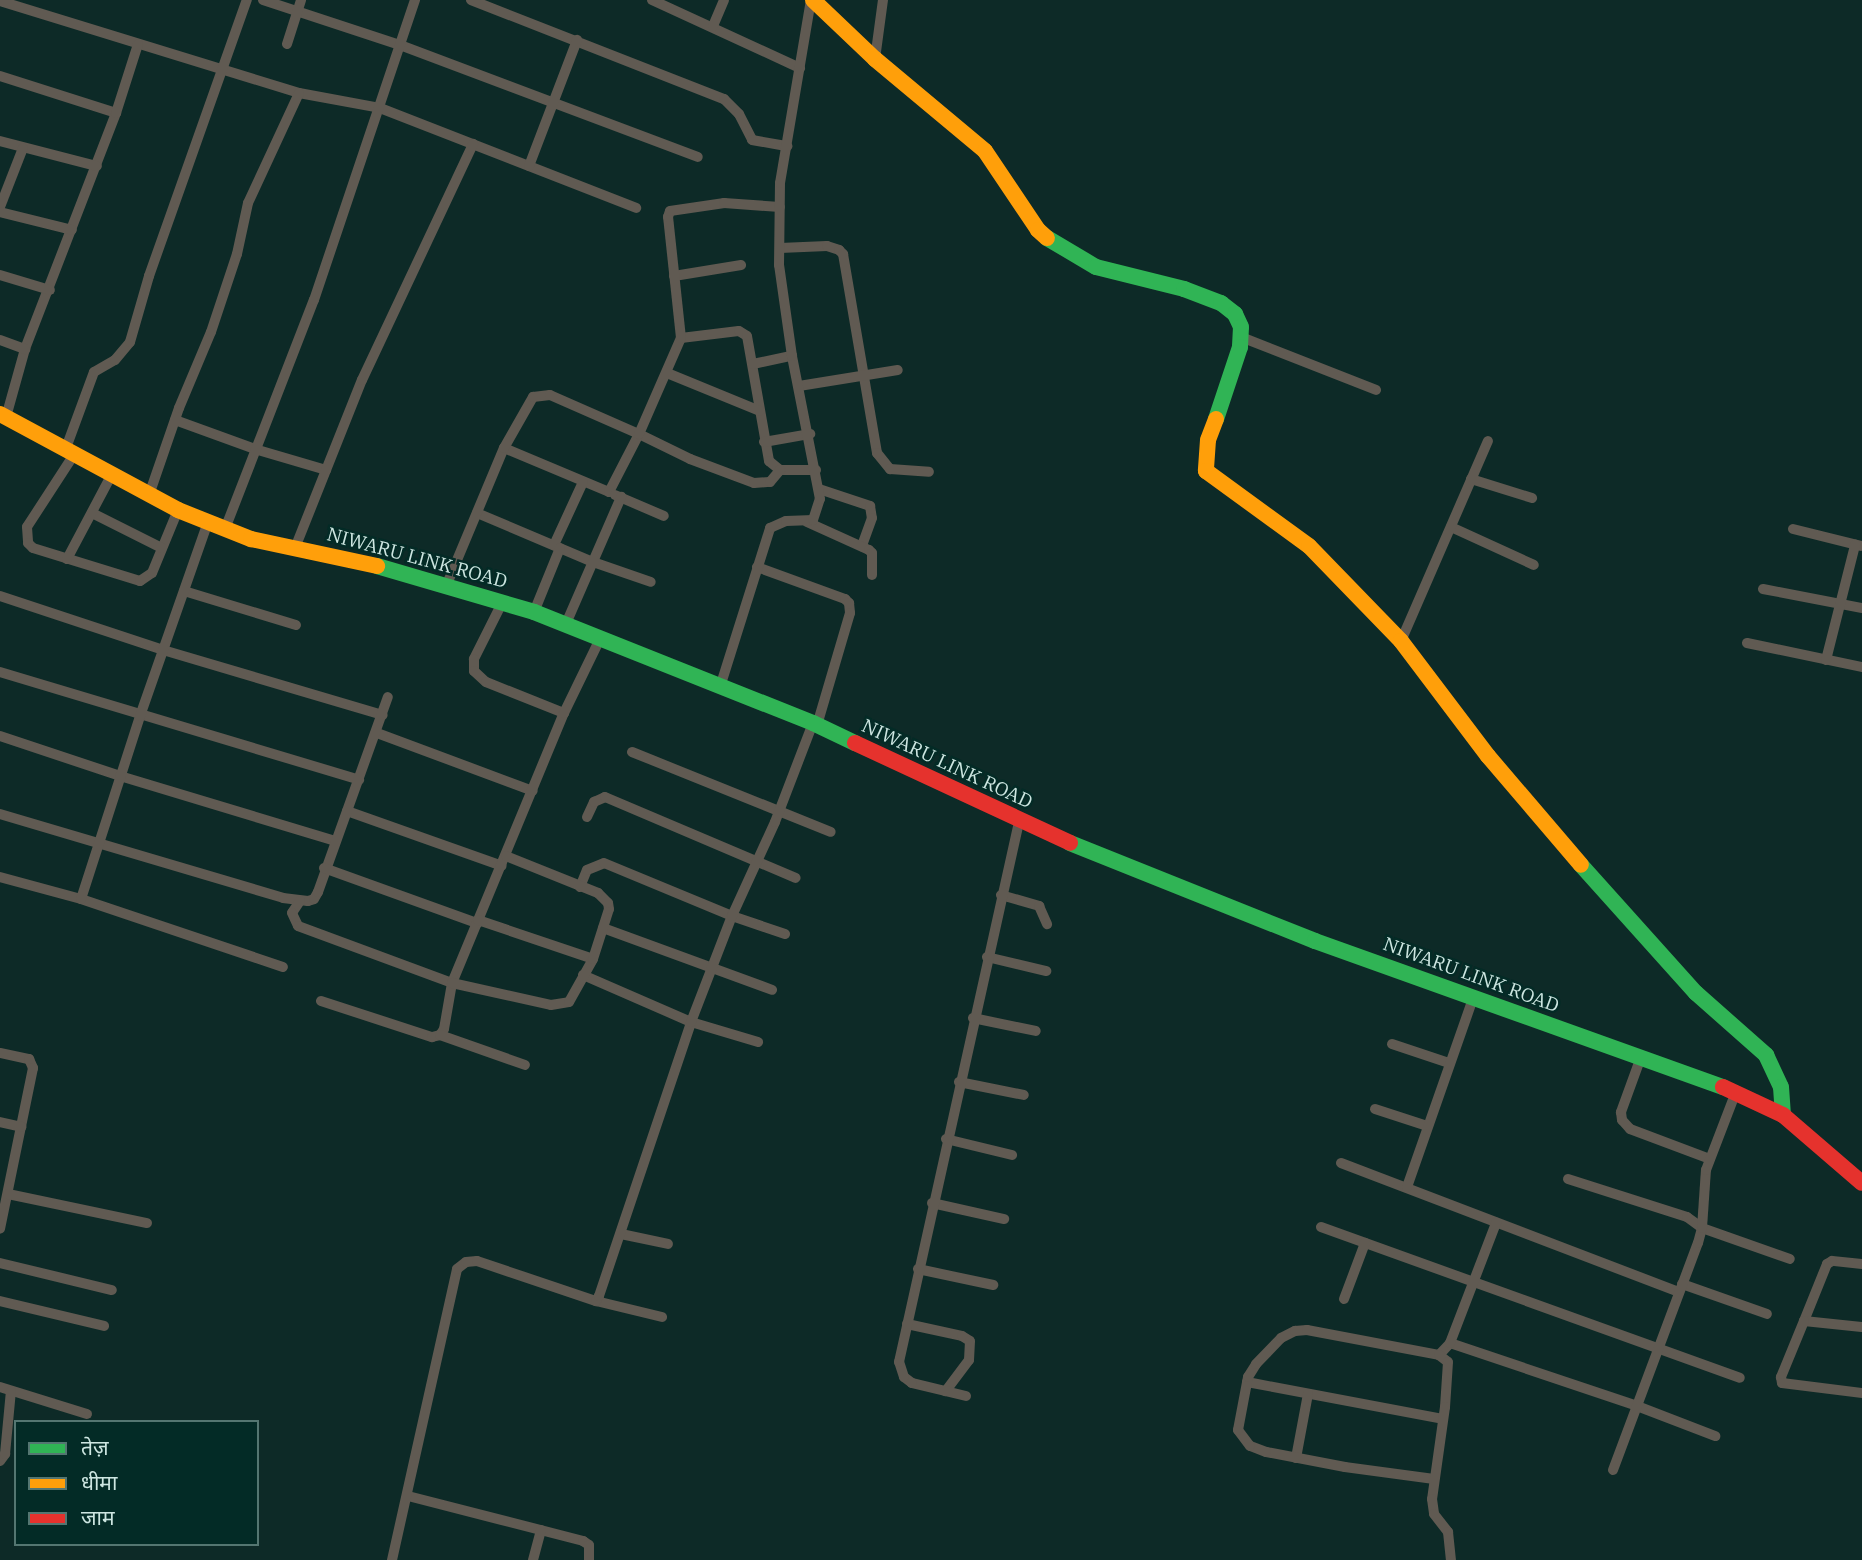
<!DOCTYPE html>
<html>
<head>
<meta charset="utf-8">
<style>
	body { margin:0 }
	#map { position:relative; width:1862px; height:1560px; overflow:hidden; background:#0d2a27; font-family:"IBM Plex Serif","Noto Sans Devanagari",serif }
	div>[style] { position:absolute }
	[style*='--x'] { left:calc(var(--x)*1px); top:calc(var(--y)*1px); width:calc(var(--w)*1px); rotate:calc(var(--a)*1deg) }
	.street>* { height:10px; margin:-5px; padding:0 5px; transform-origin:5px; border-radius:5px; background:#605a52 }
	.fast>* { height:16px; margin:-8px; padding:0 8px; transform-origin:8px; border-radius:8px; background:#30b455 }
	.slow>* { height:16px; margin:-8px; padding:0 8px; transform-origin:8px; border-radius:8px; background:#ff9f0a }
	.jam>* { height:16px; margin:-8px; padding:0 8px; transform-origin:8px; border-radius:8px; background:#e5322d }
	span { translate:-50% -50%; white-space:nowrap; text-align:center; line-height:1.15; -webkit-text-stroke:5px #032b26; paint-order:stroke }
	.street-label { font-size:19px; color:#cde6e1 }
	.legend { position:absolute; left:14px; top:1420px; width:245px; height:126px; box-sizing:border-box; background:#032b26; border:2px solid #547671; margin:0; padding:9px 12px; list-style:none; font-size:21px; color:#cde6e1 }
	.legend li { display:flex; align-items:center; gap:14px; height:35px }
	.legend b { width:35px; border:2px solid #547671 }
</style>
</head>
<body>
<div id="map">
	<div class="street">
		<i style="--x:263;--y:0;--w:144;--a:18.2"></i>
		<i style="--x:400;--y:45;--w:318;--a:20.6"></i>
		<i style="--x:471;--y:0;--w:272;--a:21.4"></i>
		<i style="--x:724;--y:99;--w:21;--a:45"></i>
		<i style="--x:739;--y:114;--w:29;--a:63"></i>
		<i style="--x:752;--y:140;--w:36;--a:10"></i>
		<i style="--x:652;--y:0;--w:163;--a:24.7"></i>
		<i style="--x:0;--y:1;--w:313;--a:17.1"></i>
		<i style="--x:299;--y:93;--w:82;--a:10.5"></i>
		<i style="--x:380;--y:108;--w:275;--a:21.3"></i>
		<i style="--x:713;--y:26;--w:28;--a:-67"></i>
		<i style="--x:287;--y:44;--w:46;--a:-72.3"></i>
		<i style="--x:875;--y:59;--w:60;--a:-82.3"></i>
		<i style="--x:0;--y:76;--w:122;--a:17.7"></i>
		<i style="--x:116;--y:113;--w:253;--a:111.1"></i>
		<i style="--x:25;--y:349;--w:71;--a:105.6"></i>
		<i style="--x:116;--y:113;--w:72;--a:-72.3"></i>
		<i style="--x:0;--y:141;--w:100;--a:14.5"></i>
		<i style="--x:529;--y:166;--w:135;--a:-69.1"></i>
		<i style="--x:0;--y:207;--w:63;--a:-68.7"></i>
		<i style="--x:0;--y:212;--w:74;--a:14"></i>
		<i style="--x:780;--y:248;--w:47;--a:-2.4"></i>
		<i style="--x:827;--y:246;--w:13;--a:18"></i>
		<i style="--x:839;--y:250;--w:6;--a:45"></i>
		<i style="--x:843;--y:254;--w:202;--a:80.3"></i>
		<i style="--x:877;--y:453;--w:21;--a:51"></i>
		<i style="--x:890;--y:469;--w:39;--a:4"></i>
		<i style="--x:0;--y:275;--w:52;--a:16.7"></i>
		<i style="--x:674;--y:276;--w:68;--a:-9.3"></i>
		<i style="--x:1241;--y:337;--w:145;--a:21.4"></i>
		<i style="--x:681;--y:338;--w:58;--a:-6.9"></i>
		<i style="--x:739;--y:331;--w:9;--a:32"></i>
		<i style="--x:747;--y:336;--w:127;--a:80"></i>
		<i style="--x:769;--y:461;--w:14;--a:39"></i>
		<i style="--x:780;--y:470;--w:36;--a:0"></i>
		<i style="--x:0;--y:340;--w:27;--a:20"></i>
		<i style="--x:753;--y:364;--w:40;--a:-12"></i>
		<i style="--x:667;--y:373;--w:100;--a:22.2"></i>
		<i style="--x:799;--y:386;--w:100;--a:-9.2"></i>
		<i style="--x:175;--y:420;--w:88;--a:19.9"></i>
		<i style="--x:258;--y:450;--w:71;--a:16.4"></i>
		<i style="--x:764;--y:442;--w:47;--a:-9.9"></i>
		<i style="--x:66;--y:448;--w:81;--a:-69.8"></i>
		<i style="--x:94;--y:372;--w:24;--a:-30"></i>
		<i style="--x:115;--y:360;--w:23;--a:-50"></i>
		<i style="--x:130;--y:342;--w:69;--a:-73.9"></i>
		<i style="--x:149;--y:276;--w:293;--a:-70.5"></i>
		<i style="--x:504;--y:448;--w:114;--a:22.7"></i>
		<i style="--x:609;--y:492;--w:65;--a:-62.7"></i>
		<i style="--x:639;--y:434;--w:57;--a:26.1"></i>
		<i style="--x:690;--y:459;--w:68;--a:20.6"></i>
		<i style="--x:754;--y:483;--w:16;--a:-4"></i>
		<i style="--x:770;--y:482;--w:16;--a:-50"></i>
		<i style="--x:75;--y:453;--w:88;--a:123"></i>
		<i style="--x:27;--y:527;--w:16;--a:86"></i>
		<i style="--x:28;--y:543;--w:7;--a:45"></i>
		<i style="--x:33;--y:548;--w:112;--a:17.1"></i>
		<i style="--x:140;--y:581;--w:14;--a:-34"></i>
		<i style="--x:152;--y:573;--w:68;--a:-67.6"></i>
		<i style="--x:1471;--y:479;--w:64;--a:17.3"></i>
		<i style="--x:819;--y:489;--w:54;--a:18.4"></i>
		<i style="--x:870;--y:506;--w:12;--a:81"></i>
		<i style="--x:872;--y:518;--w:30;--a:110"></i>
		<i style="--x:149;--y:495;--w:92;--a:-71"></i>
		<i style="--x:179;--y:408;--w:82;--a:-67.2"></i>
		<i style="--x:211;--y:332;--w:82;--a:-71.6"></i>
		<i style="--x:237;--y:254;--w:52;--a:-77.8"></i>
		<i style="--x:248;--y:203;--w:121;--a:-65.1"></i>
		<i style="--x:615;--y:495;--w:53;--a:23.2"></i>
		<i style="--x:92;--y:513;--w:78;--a:26.6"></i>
		<i style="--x:477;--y:513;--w:126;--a:22.9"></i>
		<i style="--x:593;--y:562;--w:61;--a:19"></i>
		<i style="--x:807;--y:522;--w:68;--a:24.3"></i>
		<i style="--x:869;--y:550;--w:4;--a:45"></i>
		<i style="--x:872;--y:553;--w:22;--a:90"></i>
		<i style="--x:1451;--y:527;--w:91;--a:24.6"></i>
		<i style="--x:225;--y:529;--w:246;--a:-68.8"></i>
		<i style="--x:314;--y:300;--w:317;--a:-71.4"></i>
		<i style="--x:1793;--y:529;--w:70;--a:14"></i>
		<i style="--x:554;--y:545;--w:69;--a:-65.3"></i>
		<i style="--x:295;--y:548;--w:181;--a:-68.3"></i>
		<i style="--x:362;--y:380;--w:261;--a:-64.8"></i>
		<i style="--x:67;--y:559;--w:96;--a:-62.1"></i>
		<i style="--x:757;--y:567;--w:94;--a:20"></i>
		<i style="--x:845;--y:599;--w:6;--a:45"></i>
		<i style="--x:849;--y:603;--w:10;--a:84"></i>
		<i style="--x:850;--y:613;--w:117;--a:106.4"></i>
		<i style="--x:447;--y:584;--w:147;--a:-67.3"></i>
		<i style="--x:504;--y:448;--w:59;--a:-60.4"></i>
		<i style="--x:533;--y:397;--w:17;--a:-7"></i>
		<i style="--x:550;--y:395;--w:97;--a:23.7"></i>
		<i style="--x:639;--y:434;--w:105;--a:-66.4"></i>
		<i style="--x:681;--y:338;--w:122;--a:-96.1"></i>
		<i style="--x:668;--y:217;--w:6;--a:-72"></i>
		<i style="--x:670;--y:211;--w:55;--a:-8.4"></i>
		<i style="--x:724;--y:203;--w:56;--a:4.1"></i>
		<i style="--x:1763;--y:589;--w:101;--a:10.9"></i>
		<i style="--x:184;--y:591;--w:117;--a:16.9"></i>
		<i style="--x:0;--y:596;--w:172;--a:18.3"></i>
		<i style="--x:163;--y:650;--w:229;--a:16.5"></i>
		<i style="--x:502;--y:603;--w:63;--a:116.6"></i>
		<i style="--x:474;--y:659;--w:12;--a:90"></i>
		<i style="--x:474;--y:671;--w:16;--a:43"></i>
		<i style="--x:486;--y:682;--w:84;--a:21.7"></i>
		<i style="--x:534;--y:612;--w:69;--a:-67.9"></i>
		<i style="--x:565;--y:626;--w:141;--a:-66.5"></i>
		<i style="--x:1401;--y:641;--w:218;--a:-66.5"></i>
		<i style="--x:1747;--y:643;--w:117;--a:11.8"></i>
		<i style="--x:1826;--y:660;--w:119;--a:-75.8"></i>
		<i style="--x:0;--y:672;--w:375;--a:16.7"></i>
		<i style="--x:720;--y:687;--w:167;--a:-72.5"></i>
		<i style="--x:770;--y:528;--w:17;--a:-24"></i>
		<i style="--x:786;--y:521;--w:27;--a:-2"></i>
		<i style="--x:813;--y:520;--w:22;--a:-72"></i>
		<i style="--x:820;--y:499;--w:146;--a:-101.1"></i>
		<i style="--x:792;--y:356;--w:92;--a:-98.1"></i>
		<i style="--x:779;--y:265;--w:82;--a:-89.3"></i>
		<i style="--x:780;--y:183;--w:186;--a:-80.4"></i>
		<i style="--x:377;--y:733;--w:166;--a:20.4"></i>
		<i style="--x:0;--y:736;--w:126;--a:18.4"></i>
		<i style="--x:120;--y:776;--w:225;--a:16.8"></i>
		<i style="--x:632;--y:752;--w:214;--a:21.9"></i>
		<i style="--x:347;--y:811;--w:164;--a:19.5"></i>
		<i style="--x:0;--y:814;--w:295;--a:16.5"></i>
		<i style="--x:283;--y:898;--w:25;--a:7"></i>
		<i style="--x:308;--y:901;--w:6;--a:-18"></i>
		<i style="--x:314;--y:899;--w:8;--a:-60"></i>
		<i style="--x:318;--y:892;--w:207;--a:-70.3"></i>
		<i style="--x:587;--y:817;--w:17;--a:-65"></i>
		<i style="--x:594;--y:802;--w:12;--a:-24"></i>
		<i style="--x:605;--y:797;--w:207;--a:23"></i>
		<i style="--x:324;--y:868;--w:163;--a:19.8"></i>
		<i style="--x:0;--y:877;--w:84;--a:15.2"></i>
		<i style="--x:81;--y:899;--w:213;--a:18.6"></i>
		<i style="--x:580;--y:887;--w:18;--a:-68"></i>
		<i style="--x:587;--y:870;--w:18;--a:-22"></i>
		<i style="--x:604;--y:863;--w:139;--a:22.5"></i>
		<i style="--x:732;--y:916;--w:56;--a:18.8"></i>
		<i style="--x:1001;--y:895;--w:40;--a:16"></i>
		<i style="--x:1039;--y:906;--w:20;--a:66"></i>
		<i style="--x:81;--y:899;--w:192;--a:-72.1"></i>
		<i style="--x:140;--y:716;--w:206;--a:-70.7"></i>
		<i style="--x:300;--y:901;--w:14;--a:124"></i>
		<i style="--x:292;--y:913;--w:14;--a:65"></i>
		<i style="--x:298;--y:926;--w:164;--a:20.3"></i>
		<i style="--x:452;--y:983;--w:292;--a:-67.5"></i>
		<i style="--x:564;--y:713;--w:82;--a:-64.1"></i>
		<i style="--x:478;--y:920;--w:121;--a:18.7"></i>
		<i style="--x:603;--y:928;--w:180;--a:20.1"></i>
		<i style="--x:987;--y:957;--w:61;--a:13.3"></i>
		<i style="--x:583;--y:975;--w:118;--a:23.5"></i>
		<i style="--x:691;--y:1022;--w:70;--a:16.6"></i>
		<i style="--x:321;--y:1001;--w:117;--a:18"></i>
		<i style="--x:432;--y:1037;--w:8;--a:-14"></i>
		<i style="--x:440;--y:1035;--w:7;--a:-56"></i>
		<i style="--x:444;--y:1029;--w:47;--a:-80.1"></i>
		<i style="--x:452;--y:983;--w:101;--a:12.5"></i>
		<i style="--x:551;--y:1005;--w:18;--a:-9"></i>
		<i style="--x:569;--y:1002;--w:49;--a:-60.8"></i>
		<i style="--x:593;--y:959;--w:52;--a:-72.3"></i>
		<i style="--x:609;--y:909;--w:6;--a:-99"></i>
		<i style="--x:608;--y:903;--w:14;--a:-135"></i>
		<i style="--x:598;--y:893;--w:99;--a:-158.1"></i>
		<i style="--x:973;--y:1018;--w:64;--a:11.7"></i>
		<i style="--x:440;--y:1035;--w:90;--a:19.4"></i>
		<i style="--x:1392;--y:1044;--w:60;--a:18.4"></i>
		<i style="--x:0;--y:1053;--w:30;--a:12"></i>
		<i style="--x:29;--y:1059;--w:10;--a:66"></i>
		<i style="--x:33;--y:1068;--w:164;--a:101.6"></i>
		<i style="--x:1641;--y:1057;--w:59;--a:110"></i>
		<i style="--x:1621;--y:1112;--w:8;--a:83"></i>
		<i style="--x:1622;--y:1120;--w:12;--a:48"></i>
		<i style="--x:1630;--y:1129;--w:85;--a:20.6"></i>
		<i style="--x:959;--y:1082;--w:66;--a:11.3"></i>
		<i style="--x:1375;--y:1109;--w:55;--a:18.1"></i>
		<i style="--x:0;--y:1122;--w:22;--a:13"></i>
		<i style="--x:946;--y:1139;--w:68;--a:13.6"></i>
		<i style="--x:1341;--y:1163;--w:362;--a:20.9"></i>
		<i style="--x:1568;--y:1179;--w:125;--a:17.7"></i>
		<i style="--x:1687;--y:1217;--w:19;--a:36"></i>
		<i style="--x:1702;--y:1228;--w:93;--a:19.4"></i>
		<i style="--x:1407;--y:1187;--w:199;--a:-70.7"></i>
		<i style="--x:8;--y:1194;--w:142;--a:11.8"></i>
		<i style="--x:932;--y:1203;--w:74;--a:12.5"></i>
		<i style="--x:1321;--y:1227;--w:445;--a:19.8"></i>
		<i style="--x:621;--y:1234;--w:48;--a:12"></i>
		<i style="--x:0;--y:1263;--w:115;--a:13.6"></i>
		<i style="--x:1862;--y:1264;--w:30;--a:-174"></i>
		<i style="--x:1832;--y:1261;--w:6;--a:149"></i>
		<i style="--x:1827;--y:1264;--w:61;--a:112"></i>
		<i style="--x:1804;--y:1321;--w:58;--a:5.9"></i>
		<i style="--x:918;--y:1269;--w:77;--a:12"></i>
		<i style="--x:1682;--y:1284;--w:90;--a:19.4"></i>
		<i style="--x:1344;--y:1299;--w:60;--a:-69.4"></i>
		<i style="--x:0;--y:1301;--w:107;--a:13.5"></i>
		<i style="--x:596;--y:1301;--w:68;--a:13.6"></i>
		<i style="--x:1804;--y:1321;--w:61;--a:112.3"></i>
		<i style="--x:1781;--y:1377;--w:6;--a:81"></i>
		<i style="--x:1782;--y:1383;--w:81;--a:7.1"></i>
		<i style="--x:907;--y:1324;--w:56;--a:12.3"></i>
		<i style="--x:962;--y:1336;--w:9;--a:32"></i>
		<i style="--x:970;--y:1341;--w:19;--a:93"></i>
		<i style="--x:969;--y:1360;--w:39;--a:127"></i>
		<i style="--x:1450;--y:1343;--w:197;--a:18.6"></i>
		<i style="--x:1637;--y:1406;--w:84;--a:21"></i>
		<i style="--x:1439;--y:1355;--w:16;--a:-47"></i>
		<i style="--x:1450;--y:1343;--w:129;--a:-69"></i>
		<i style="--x:1247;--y:1382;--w:199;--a:10.7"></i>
		<i style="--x:0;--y:1387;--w:91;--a:17.2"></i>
		<i style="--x:966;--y:1396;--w:56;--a:-166.5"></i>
		<i style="--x:912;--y:1383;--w:10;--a:-143"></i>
		<i style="--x:904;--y:1377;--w:16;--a:-108"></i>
		<i style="--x:899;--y:1362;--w:553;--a:-77.47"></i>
		<i style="--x:1296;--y:1458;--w:65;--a:-79.4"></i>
		<i style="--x:0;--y:1461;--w:9;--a:-54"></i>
		<i style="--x:5;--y:1454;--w:63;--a:-84.6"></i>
		<i style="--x:1613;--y:1470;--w:242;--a:-69.5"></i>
		<i style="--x:1698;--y:1243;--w:16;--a:-75"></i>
		<i style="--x:1702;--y:1228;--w:58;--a:-86.1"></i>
		<i style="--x:1706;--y:1170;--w:84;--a:-69"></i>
		<i style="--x:1434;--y:1479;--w:90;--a:-172.3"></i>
		<i style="--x:1345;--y:1467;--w:80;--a:-169.2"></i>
		<i style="--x:1266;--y:1452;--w:17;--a:-159"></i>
		<i style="--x:1250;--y:1446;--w:20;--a:-127"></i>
		<i style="--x:1238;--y:1430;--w:54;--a:-79.3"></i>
		<i style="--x:1248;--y:1377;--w:15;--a:-58"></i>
		<i style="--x:1256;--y:1364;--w:36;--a:-46"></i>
		<i style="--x:1281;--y:1338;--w:16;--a:-27"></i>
		<i style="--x:1295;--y:1331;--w:12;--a:-5"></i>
		<i style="--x:1307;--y:1330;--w:134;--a:10.7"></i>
		<i style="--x:1439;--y:1355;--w:11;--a:38"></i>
		<i style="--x:1448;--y:1362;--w:45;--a:93.8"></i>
		<i style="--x:1445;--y:1407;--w:93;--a:98"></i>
		<i style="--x:1432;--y:1499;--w:15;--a:82"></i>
		<i style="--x:1434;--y:1514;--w:23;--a:52"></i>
		<i style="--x:1448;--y:1532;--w:28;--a:84"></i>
		<i style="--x:408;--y:1496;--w:181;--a:14.4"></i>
		<i style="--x:583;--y:1541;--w:7;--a:34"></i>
		<i style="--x:589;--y:1545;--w:15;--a:90"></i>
		<i style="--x:392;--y:1560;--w:298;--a:-77.4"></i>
		<i style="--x:457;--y:1269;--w:11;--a:-38"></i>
		<i style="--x:466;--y:1262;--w:11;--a:-5"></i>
		<i style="--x:477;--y:1261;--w:126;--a:18.6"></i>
		<i style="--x:596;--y:1301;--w:6;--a:-59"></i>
		<i style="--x:599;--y:1296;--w:289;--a:-71.4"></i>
		<i style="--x:691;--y:1022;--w:114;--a:-68.9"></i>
		<i style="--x:732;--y:916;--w:103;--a:-65.4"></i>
		<i style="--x:775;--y:822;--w:106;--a:-69"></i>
		<i style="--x:533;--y:1560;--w:31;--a:-75"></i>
	</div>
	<div class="fast">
		<i style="--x:1047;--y:238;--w:57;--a:30.6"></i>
		<i style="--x:1096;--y:267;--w:91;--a:14"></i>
		<i style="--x:1184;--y:289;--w:40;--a:21"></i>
		<i style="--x:1221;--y:303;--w:18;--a:38"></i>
		<i style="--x:1235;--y:314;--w:14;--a:65"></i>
		<i style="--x:1241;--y:327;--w:20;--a:93"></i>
		<i style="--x:1240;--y:347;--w:76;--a:108.4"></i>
		<i style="--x:377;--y:566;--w:164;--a:16.3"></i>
		<i style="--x:534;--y:612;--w:300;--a:21.7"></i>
		<i style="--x:813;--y:723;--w:47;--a:25.5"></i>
		<i style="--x:1070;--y:843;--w:264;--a:21.8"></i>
		<i style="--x:1315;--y:941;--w:433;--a:19.7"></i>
		<i style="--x:1581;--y:865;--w:172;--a:48.1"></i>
		<i style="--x:1696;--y:993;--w:94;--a:41.5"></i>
		<i style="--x:1766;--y:1055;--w:35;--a:65"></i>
		<i style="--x:1781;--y:1087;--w:28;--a:86"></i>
	</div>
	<div class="slow">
		<i style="--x:813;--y:0;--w:86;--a:43.6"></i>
		<i style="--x:875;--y:59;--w:143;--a:39.9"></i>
		<i style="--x:985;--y:151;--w:95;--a:56.1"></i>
		<i style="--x:1038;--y:230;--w:12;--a:42"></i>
		<i style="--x:0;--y:414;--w:202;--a:28.3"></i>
		<i style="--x:178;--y:510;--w:79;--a:21.7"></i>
		<i style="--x:251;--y:539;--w:129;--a:12.1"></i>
		<i style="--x:1216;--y:419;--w:22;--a:111"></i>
		<i style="--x:1208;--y:440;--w:31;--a:94"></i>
		<i style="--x:1206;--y:471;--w:127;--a:36.1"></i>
		<i style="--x:1309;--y:546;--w:132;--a:45.9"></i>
		<i style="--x:1401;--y:641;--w:144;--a:52.9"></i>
		<i style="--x:1488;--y:756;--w:143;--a:49.5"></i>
	</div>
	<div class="jam">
		<i style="--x:855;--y:743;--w:237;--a:24.9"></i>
		<i style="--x:1723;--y:1087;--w:66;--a:25"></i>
		<i style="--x:1783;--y:1115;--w:104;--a:40.7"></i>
	</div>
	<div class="street-label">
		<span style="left:417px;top:558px;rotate:15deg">NIWARU LINK ROAD</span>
		<span style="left:947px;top:764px;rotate:25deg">NIWARU LINK ROAD</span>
		<span style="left:1471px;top:975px;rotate:20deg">NIWARU LINK ROAD</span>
	</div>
	<ul class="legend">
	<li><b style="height:9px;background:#30b455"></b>तेज़</li>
	<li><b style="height:9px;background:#ff9f0a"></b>धीमा</li>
	<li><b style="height:9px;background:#e5322d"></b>जाम</li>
	</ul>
</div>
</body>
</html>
